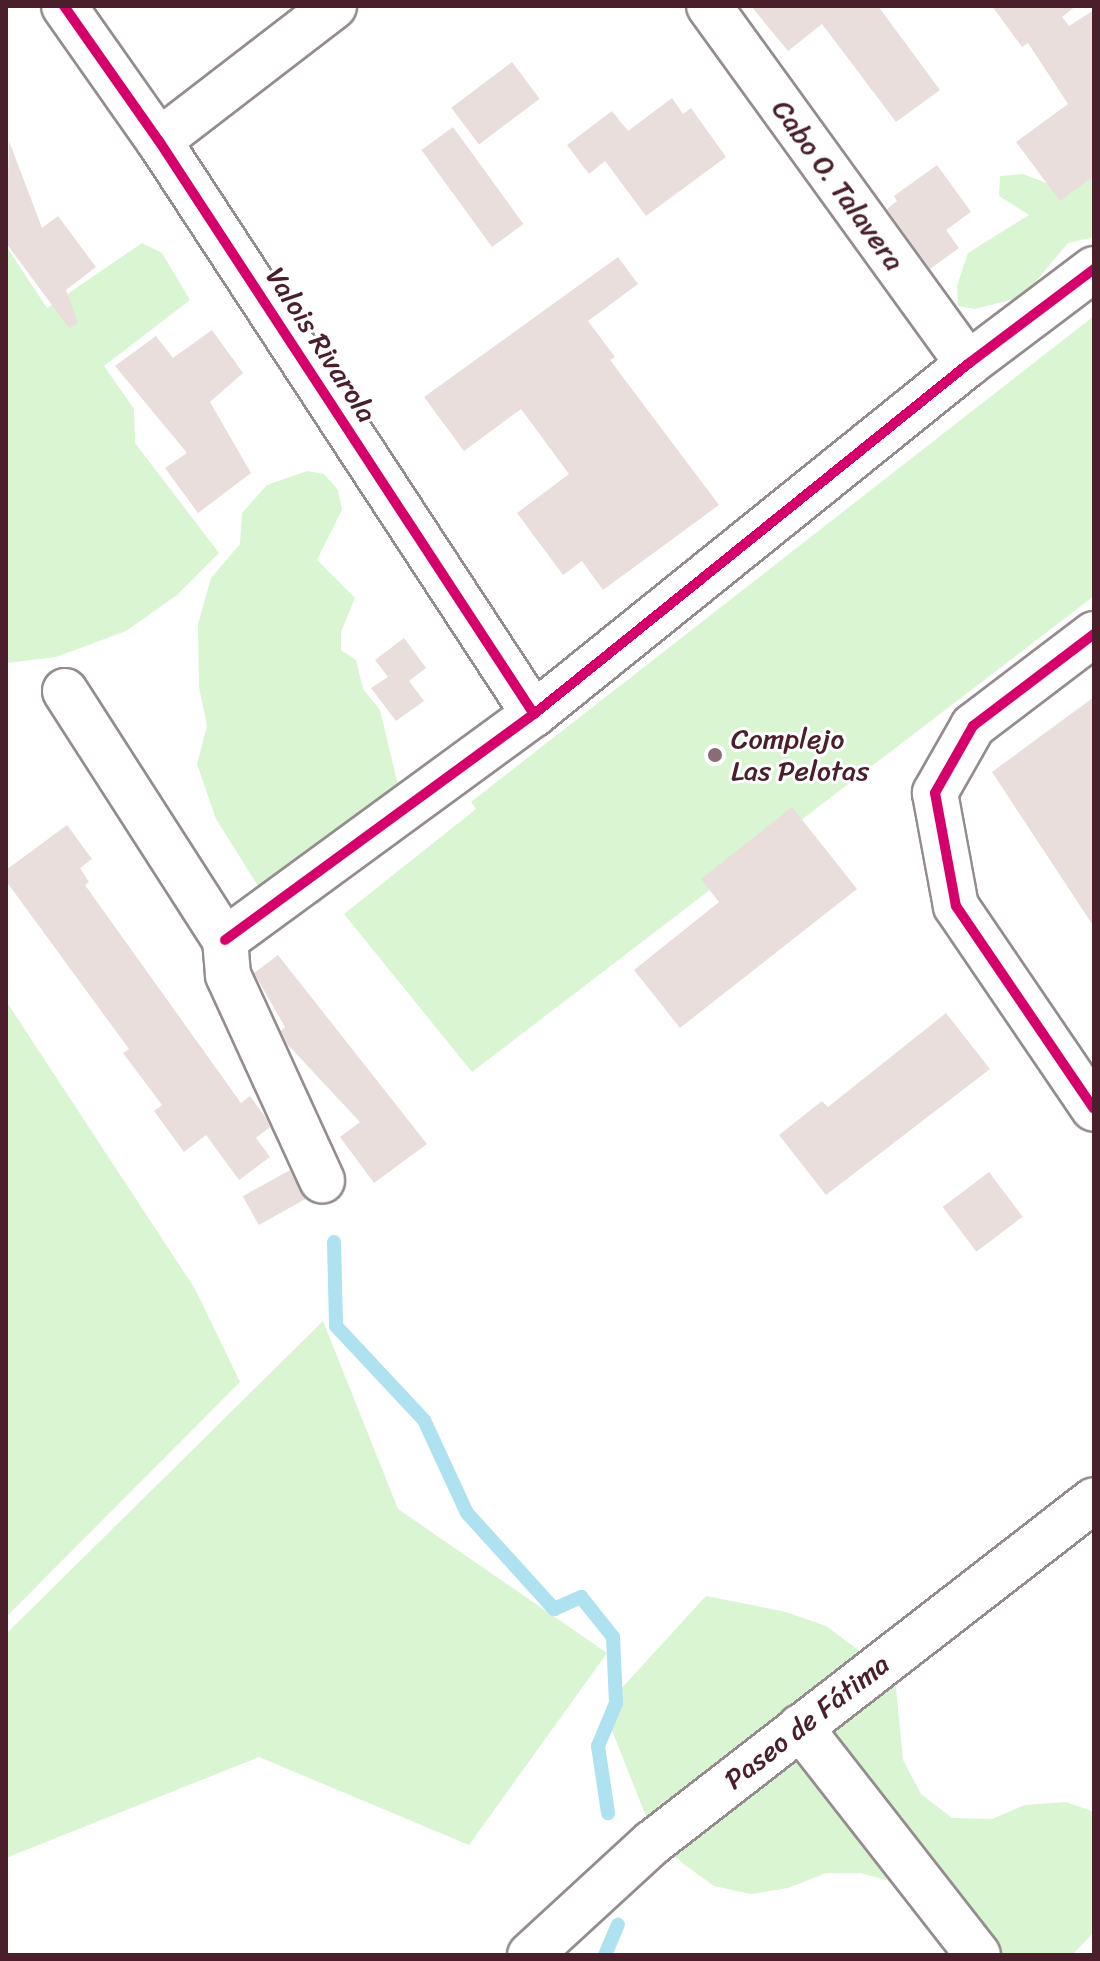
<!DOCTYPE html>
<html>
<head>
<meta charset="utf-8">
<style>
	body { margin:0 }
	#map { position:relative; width:1100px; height:1961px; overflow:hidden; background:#fff; font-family:Sriracha,sans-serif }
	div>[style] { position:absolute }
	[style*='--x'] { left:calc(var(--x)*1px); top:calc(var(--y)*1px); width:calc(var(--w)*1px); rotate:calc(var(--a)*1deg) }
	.green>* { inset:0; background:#d9f5d1 }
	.stream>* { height:14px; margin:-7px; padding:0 7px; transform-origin:7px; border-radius:7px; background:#aee2f1 }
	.building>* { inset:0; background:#eadedc; transform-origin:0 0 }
	.roads { filter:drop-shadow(2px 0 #948c8e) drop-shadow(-2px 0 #948c8e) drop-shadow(0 2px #948c8e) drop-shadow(0 -2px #948c8e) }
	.minor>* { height:44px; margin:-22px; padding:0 22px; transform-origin:22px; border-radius:22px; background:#fff }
	.cycleway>* { height:10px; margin:-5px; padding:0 5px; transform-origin:5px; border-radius:5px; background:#d6006c }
	.dots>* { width:22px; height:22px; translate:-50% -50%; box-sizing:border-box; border:4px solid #fff; border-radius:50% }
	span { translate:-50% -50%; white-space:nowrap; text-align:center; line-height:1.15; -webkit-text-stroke:6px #fff; paint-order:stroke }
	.street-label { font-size:28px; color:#4a1f2b }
	.poi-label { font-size:28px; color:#4a1f2b }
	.left { translate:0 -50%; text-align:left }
	.frame { position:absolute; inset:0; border:8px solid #4a1f2b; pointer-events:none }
</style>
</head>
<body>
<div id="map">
	<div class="green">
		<i style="clip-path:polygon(1094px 167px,1094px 237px,1068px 243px,1031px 287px,1014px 299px,975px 309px,958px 306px,957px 286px,968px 253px,1029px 215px,999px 196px,1000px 176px,1023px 174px,1059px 188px)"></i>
		<i style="clip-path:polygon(142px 243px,162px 253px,190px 300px,104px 366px,134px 409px,135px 443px,219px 553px,177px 595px,126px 631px,56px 657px,6px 663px,6px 246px,47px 308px)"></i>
		<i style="clip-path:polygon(1094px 316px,1094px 596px,472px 1072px,344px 914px,476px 809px,471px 802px)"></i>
		<i style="clip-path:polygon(307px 471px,324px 474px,338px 490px,342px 510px,317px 560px,355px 598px,341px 632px,341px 650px,356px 660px,363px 689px,380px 710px,402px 802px,319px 904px,265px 897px,216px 819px,197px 764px,207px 726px,199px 687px,198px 624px,211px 578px,240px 544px,242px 513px,267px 485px)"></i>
		<i style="clip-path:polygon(6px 1001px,195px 1289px,240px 1382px,6px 1617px)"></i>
		<i style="clip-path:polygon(323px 1321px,398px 1509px,607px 1653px,469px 1845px,259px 1757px,6px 1858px,6px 1634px)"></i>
		<i style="clip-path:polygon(706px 1596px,786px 1612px,826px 1626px,895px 1677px,903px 1760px,921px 1794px,952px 1818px,992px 1819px,1025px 1805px,1066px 1802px,1094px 1812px,1094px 1932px,1072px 1955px,1005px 1955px,951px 1940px,900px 1884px,861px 1873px,826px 1873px,788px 1888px,751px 1894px,714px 1886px,685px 1865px,655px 1839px,611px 1728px,619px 1691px)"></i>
	</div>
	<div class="stream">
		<i style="--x:334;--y:1242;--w:84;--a:88.6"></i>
		<i style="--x:336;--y:1326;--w:129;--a:46.9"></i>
		<i style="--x:424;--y:1420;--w:102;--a:65.2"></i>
		<i style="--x:467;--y:1513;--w:130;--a:47.8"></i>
		<i style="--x:554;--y:1609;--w:30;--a:-24"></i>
		<i style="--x:581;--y:1597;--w:51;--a:51.3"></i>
		<i style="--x:613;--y:1637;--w:66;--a:87.4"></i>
		<i style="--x:616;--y:1703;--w:47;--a:112.7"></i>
		<i style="--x:598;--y:1746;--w:68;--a:81.5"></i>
		<i style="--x:605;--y:1955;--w:33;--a:-67"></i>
	</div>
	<div class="building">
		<i style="clip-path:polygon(751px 6px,878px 6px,940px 90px,896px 122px,822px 24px,788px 51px)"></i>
		<i style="clip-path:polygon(992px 6px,1076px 6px,1062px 17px,1069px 26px,1094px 10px,1094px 176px,1060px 201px,1016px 142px,1068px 104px,1028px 43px,1022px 47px)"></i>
		<i style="left:512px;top:62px;width:46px;height:76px;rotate:53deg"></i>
		<i style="clip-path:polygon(672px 98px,683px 114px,691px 108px,726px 157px,646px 216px,605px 161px,589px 174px,567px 145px,612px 111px,628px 131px)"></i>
		<i style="left:453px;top:127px;width:120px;height:39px;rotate:54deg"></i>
		<i style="clip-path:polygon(9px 141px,42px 228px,58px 216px,96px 267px,66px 290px,78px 323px,69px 328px,6px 243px)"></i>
		<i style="clip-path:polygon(937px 165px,971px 212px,946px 230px,959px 248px,930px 269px,887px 209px,897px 201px,894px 196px)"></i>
		<i style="clip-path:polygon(618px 257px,638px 284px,588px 321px,615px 357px,610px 360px,719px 505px,603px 590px,582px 561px,563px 575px,517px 513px,569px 474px,521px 409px,464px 451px,424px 397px)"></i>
		<i style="clip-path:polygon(212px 330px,243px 373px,210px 402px,251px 473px,198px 513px,165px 468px,187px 453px,115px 366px,156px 336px,173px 358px)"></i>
		<i style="clip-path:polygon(404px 638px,426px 668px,409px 681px,424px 701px,396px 721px,371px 688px,388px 677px,375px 660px)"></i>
		<i style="clip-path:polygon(1094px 697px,1094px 927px,992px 772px)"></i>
		<i style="clip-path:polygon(792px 807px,857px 889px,680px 1028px,634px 970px,719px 902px,701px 879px)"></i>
		<i style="clip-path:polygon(67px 825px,92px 859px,80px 868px,89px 882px,85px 885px,241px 1103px,250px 1096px,266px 1118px,270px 1127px,256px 1138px,270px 1157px,239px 1180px,206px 1135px,184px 1152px,154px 1111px,162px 1105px,123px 1053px,129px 1049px,6px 881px,6px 870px)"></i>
		<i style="clip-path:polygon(278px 955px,427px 1144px,374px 1183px,340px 1137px,360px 1122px,287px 1044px,281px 1031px,285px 1027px,254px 973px)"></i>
		<i style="clip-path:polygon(946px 1013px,990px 1069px,826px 1195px,779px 1135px,822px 1101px,828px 1107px)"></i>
		<i style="left:290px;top:1170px;width:33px;height:54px;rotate:61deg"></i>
		<i style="left:989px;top:1172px;width:56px;height:58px;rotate:53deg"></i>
	</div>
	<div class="roads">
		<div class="minor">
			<i style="--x:64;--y:6;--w:165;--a:54.9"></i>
			<i style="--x:159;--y:141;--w:685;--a:56.8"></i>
			<i style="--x:709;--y:6;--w:442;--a:54.1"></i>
			<i style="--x:159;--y:141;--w:221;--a:-37.6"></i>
			<i style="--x:1094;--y:634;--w:152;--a:142.8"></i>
			<i style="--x:973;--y:726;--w:77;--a:119.6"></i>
			<i style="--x:935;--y:793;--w:115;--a:79.5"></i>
			<i style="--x:956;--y:906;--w:245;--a:55.8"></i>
			<i style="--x:65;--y:691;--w:296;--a:57.3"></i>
			<i style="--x:225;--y:940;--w:35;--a:85"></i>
			<i style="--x:228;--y:975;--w:226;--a:65.4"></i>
			<i style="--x:225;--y:940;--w:383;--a:-36.2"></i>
			<i style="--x:534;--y:714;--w:558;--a:-38.88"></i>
			<i style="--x:968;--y:364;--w:158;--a:-37"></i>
			<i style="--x:800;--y:1727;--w:289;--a:52"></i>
			<i style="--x:530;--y:1955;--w:166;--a:-42.6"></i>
			<i style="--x:652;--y:1843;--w:559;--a:-37.81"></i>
		</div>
	</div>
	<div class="cycleway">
		<i style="--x:64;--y:6;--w:165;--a:54.9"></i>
		<i style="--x:159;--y:141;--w:685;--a:56.8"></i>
		<i style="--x:1094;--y:634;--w:152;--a:142.8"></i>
		<i style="--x:973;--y:726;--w:77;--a:119.6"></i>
		<i style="--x:935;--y:793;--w:115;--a:79.5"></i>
		<i style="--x:956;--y:906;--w:245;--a:55.8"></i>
		<i style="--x:225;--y:940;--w:383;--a:-36.2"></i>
		<i style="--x:534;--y:714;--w:558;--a:-38.88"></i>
		<i style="--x:968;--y:364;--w:158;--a:-37"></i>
	</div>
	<div class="dots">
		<i style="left:715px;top:755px;background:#896d75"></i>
	</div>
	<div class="street-label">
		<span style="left:838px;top:185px;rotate:54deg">Cabo O. Talavera</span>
		<span style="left:321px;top:345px;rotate:57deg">Valois Rivarola</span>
		<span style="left:807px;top:1722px;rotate:-38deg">Paseo de Fátima</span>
	</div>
	<div class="poi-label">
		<span class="left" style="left:731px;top:755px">Complejo<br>Las Pelotas</span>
	</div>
	<div class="frame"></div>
</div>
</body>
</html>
